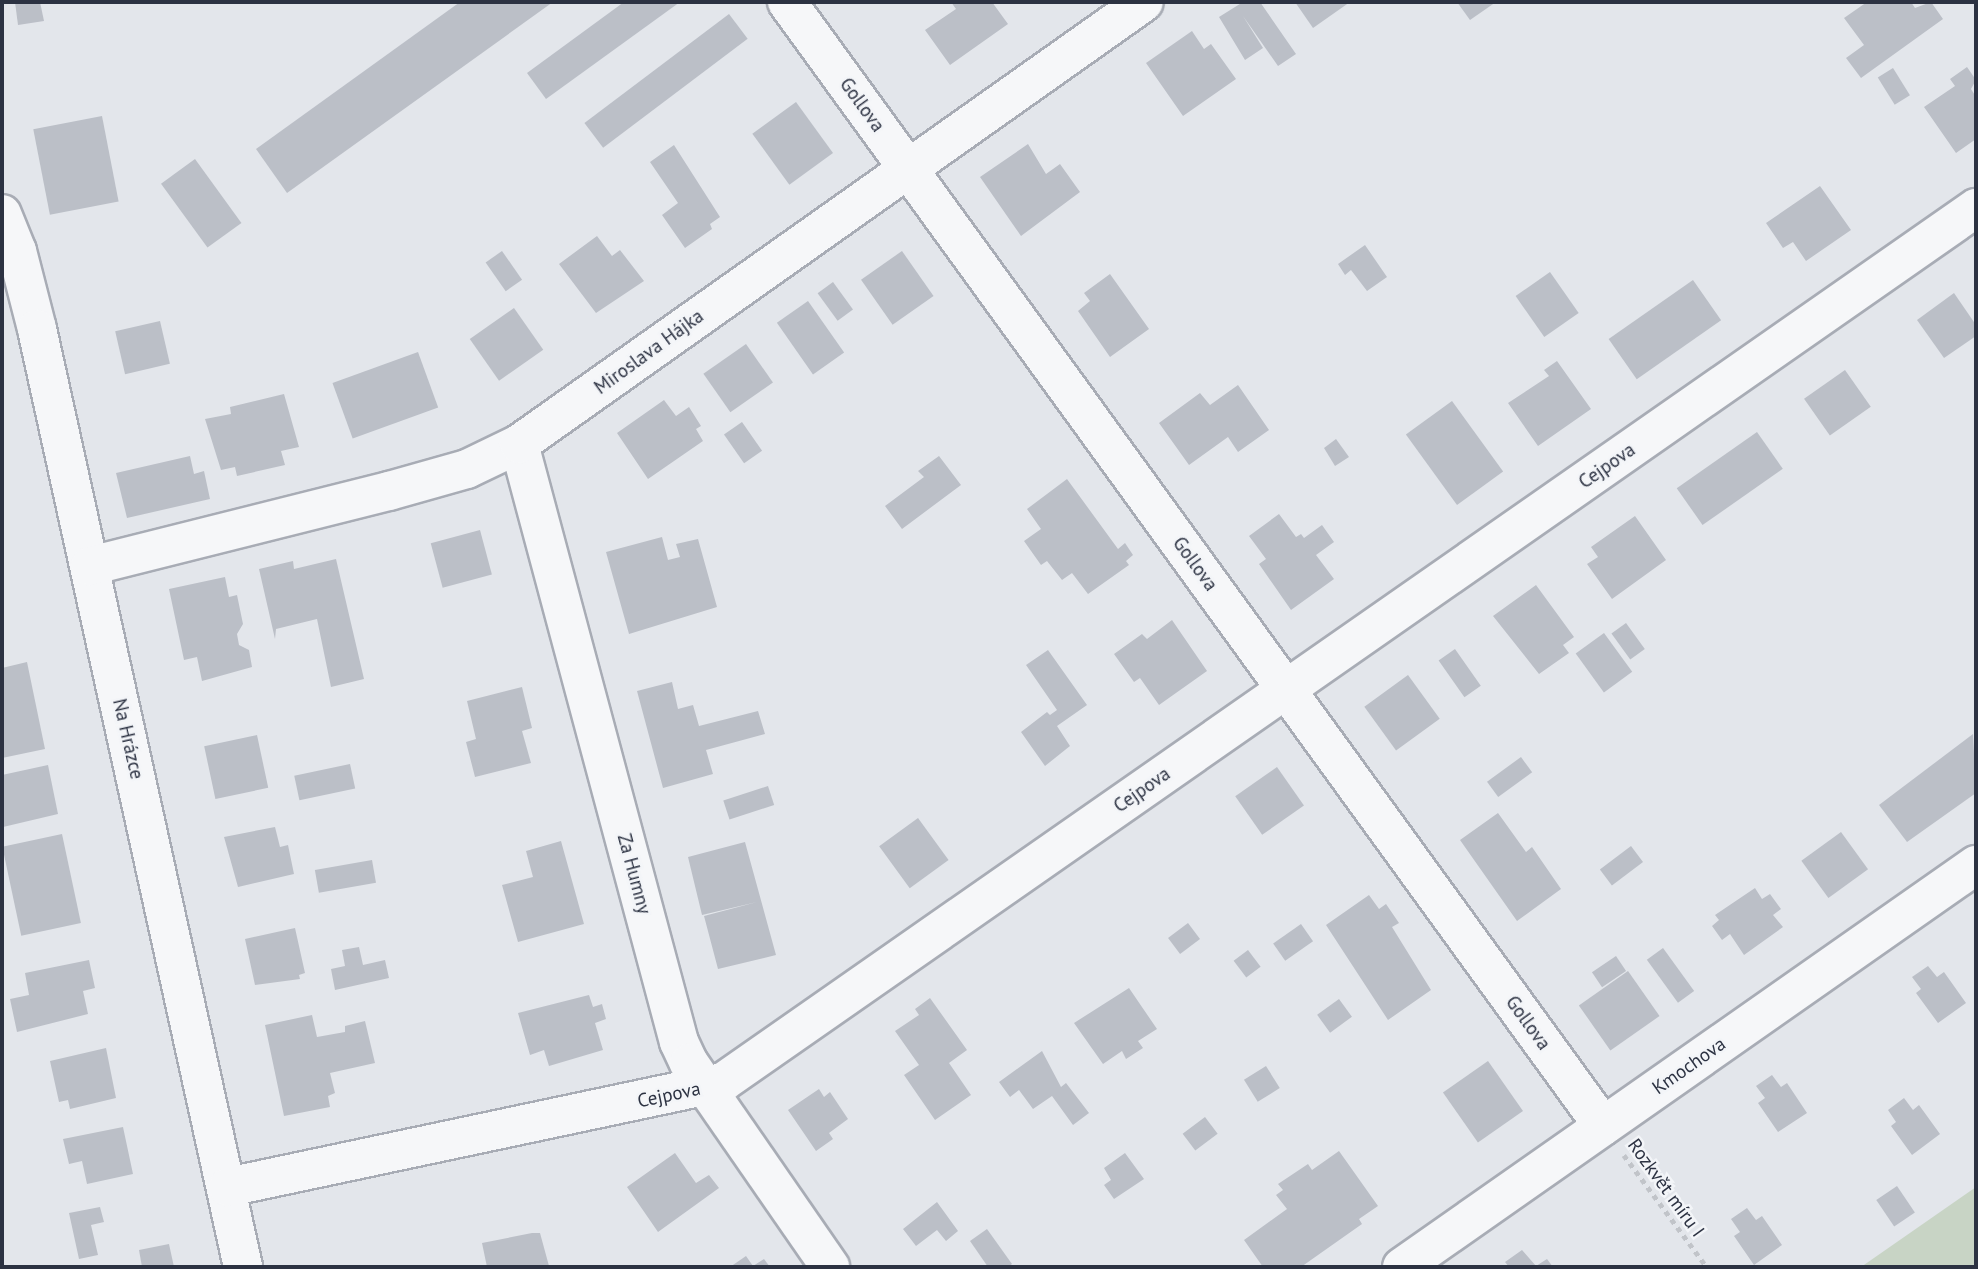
<!DOCTYPE html>
<html>
<head>
<meta charset="utf-8">
<style>
	body { margin:0 }
	#map { position:relative; width:1978px; height:1269px; overflow:hidden; background:#e3e6eb; font-family:"PT Sans",sans-serif }
	div>[style] { position:absolute }
	[style*='--x'] { left:calc(var(--x)*1px); top:calc(var(--y)*1px); width:calc(var(--w)*1px); rotate:calc(var(--a)*1deg) }
	.green>* { inset:0; background:#c8d4c5 }
	.building>* { inset:0; background:#bbbfc7; transform-origin:0 0 }
	.path>* { height:4.5px; margin-top:-2.25px; transform-origin:0; background:repeating-linear-gradient(90deg,#c1c4c9 0 5px,transparent 0 10px) }
	.roads { filter:drop-shadow(2px 0 #a8acb5) drop-shadow(-2px 0 #a8acb5) drop-shadow(0 2px #a8acb5) drop-shadow(0 -2px #a8acb5) }
	.minor>* { height:38px; margin:-19px; padding:0 19px; transform-origin:19px; border-radius:19px; background:#f6f7f9 }
	span { translate:-50% -50%; white-space:nowrap; text-align:center; line-height:1.15; -webkit-text-stroke:5px #f3f5f8; paint-order:stroke }
	.street-label { font-size:19px; color:#2c3242 }
	.frame { position:absolute; inset:0; border:4px solid #2c3242; pointer-events:none }
</style>
</head>
<body>
<div id="map">
	<div class="green">
		<i style="clip-path:polygon(1976px 1187px,1976px 1267px,1861px 1267px)"></i>
	</div>
	<div class="building">
		<i style="clip-path:polygon(15px 2px,40px 2px,44px 21px,18px 25px)"></i>
		<i style="clip-path:polygon(460px 2px,553px 2px,287px 193px,256px 149px)"></i>
		<i style="clip-path:polygon(624px 2px,680px 2px,546px 99px,527px 73px)"></i>
		<i style="clip-path:polygon(951px 2px,992px 2px,1008px 24px,950px 65px,925px 30px,956px 9px)"></i>
		<i style="clip-path:polygon(1243px 2px,1260px 2px,1296px 54px,1278px 66px,1243px 16px,1263px 48px,1245px 60px,1219px 17px)"></i>
		<i style="clip-path:polygon(1295px 2px,1350px 2px,1313px 28px)"></i>
		<i style="clip-path:polygon(1457px 2px,1496px 2px,1470px 20px)"></i>
		<i style="clip-path:polygon(1867px 2px,1911px 2px,1915px 8px,1931px 2px,1943px 19px,1861px 78px,1846px 58px,1864px 45px,1844px 18px)"></i>
		<i style="left:729px;top:14px;width:31px;height:181px;rotate:53deg"></i>
		<i style="clip-path:polygon(1192px 31px,1204px 49px,1211px 44px,1236px 79px,1183px 116px,1146px 63px)"></i>
		<i style="clip-path:polygon(1967px 67px,1976px 80px,1971px 89px,1976px 97px,1976px 139px,1956px 153px,1924px 107px,1955px 86px,1950px 79px)"></i>
		<i style="left:1893px;top:68px;width:32px;height:18px;rotate:58deg"></i>
		<i style="left:796px;top:102px;width:63px;height:54px;rotate:54deg"></i>
		<i style="left:102px;top:116px;width:87px;height:70px;rotate:79deg"></i>
		<i style="clip-path:polygon(1028px 144px,1046px 174px,1060px 164px,1080px 192px,1021px 236px,980px 177px)"></i>
		<i style="clip-path:polygon(674px 145px,720px 217px,710px 224px,712px 229px,685px 248px,662px 215px,678px 203px,650px 162px)"></i>
		<i style="left:195px;top:159px;width:79px;height:42px;rotate:54deg"></i>
		<i style="clip-path:polygon(1820px 186px,1851px 230px,1806px 261px,1793px 242px,1783px 248px,1766px 223px)"></i>
		<i style="clip-path:polygon(597px 236px,612px 256px,620px 250px,644px 281px,596px 313px,559px 264px)"></i>
		<i style="clip-path:polygon(1365px 245px,1387px 277px,1367px 291px,1351px 270px,1345px 275px,1338px 264px)"></i>
		<i style="left:502px;top:251px;width:35px;height:20px;rotate:55deg"></i>
		<i style="left:902px;top:251px;width:55px;height:50px;rotate:55deg"></i>
		<i style="left:1550px;top:272px;width:50px;height:42px;rotate:55deg"></i>
		<i style="clip-path:polygon(1110px 274px,1149px 329px,1110px 357px,1078px 311px,1090px 301px,1084px 293px)"></i>
		<i style="left:1693px;top:280px;width:49px;height:103px;rotate:55deg"></i>
		<i style="left:833px;top:282px;width:34px;height:19px;rotate:54deg"></i>
		<i style="clip-path:polygon(1954px 293px,1976px 325px,1976px 336px,1944px 358px,1917px 320px)"></i>
		<i style="left:808px;top:301px;width:63px;height:38px;rotate:55deg"></i>
		<i style="left:514px;top:308px;width:51px;height:54px;rotate:55deg"></i>
		<i style="left:160px;top:321px;width:44px;height:46px;rotate:77deg"></i>
		<i style="left:746px;top:344px;width:47px;height:52px;rotate:55deg"></i>
		<i style="left:418px;top:352px;width:59px;height:91px;rotate:70deg"></i>
		<i style="clip-path:polygon(1557px 361px,1591px 409px,1538px 446px,1508px 403px,1549px 376px,1544px 370px)"></i>
		<i style="left:1845px;top:370px;width:45px;height:50px;rotate:55deg"></i>
		<i style="clip-path:polygon(1238px 385px,1269px 430px,1238px 452px,1228px 437px,1189px 465px,1159px 423px,1200px 393px,1210px 405px)"></i>
		<i style="clip-path:polygon(284px 394px,299px 447px,281px 451px,285px 465px,237px 476px,235px 467px,221px 470px,205px 419px,231px 414px,230px 407px)"></i>
		<i style="clip-path:polygon(664px 400px,676px 416px,689px 407px,701px 426px,696px 429px,703px 441px,648px 479px,617px 433px)"></i>
		<i style="left:1452px;top:401px;width:87px;height:57px;rotate:54deg"></i>
		<i style="left:742px;top:422px;width:35px;height:22px;rotate:55deg"></i>
		<i style="left:1757px;top:432px;width:45px;height:98px;rotate:55deg"></i>
		<i style="clip-path:polygon(1336px 439px,1349px 457px,1335px 466px,1324px 448px)"></i>
		<i style="clip-path:polygon(190px 456px,194px 474px,204px 471px,210px 499px,127px 518px,116px 473px)"></i>
		<i style="clip-path:polygon(939px 456px,961px 485px,902px 529px,885px 506px,924px 477px,918px 471px)"></i>
		<i style="clip-path:polygon(1067px 479px,1118px 549px,1125px 543px,1133px 555px,1126px 561px,1129px 565px,1088px 594px,1072px 573px,1062px 580px,1047px 561px,1041px 565px,1024px 541px,1041px 529px,1027px 509px)"></i>
		<i style="clip-path:polygon(1279px 514px,1296px 537px,1301px 534px,1304px 538px,1322px 525px,1334px 542px,1316px 555px,1334px 579px,1291px 610px,1259px 564px,1266px 559px,1249px 536px)"></i>
		<i style="clip-path:polygon(1635px 516px,1666px 560px,1612px 599px,1587px 564px,1598px 557px,1591px 547px)"></i>
		<i style="left:480px;top:530px;width:46px;height:51px;rotate:75deg"></i>
		<i style="clip-path:polygon(662px 537px,668px 560px,680px 557px,676px 544px,698px 539px,717px 607px,629px 634px,606px 552px)"></i>
		<i style="clip-path:polygon(336px 559px,364px 679px,331px 687px,317px 619px,276px 629px,275px 639px,259px 569px,293px 561px,294px 569px)"></i>
		<i style="clip-path:polygon(225px 577px,229px 597px,237px 595px,243px 624px,237px 634px,239px 645px,249px 650px,252px 667px,202px 681px,197px 657px,184px 660px,169px 589px)"></i>
		<i style="clip-path:polygon(1536px 585px,1574px 637px,1563px 645px,1569px 653px,1539px 674px,1493px 616px)"></i>
		<i style="clip-path:polygon(1172px 620px,1207px 671px,1159px 705px,1140px 678px,1134px 682px,1114px 654px,1142px 634px,1147px 639px)"></i>
		<i style="left:1626px;top:623px;width:32px;height:18px;rotate:54deg"></i>
		<i style="left:1604px;top:633px;width:48px;height:35px;rotate:54deg"></i>
		<i style="left:1455px;top:649px;width:45px;height:20px;rotate:55deg"></i>
		<i style="clip-path:polygon(1048px 650px,1087px 705px,1057px 726px,1070px 746px,1045px 766px,1021px 732px,1047px 712px,1050px 715px,1057px 710px,1026px 665px)"></i>
		<i style="clip-path:polygon(27px 662px,45px 749px,2px 758px,2px 668px)"></i>
		<i style="left:1408px;top:675px;width:54px;height:54px;rotate:54deg"></i>
		<i style="clip-path:polygon(672px 682px,678px 709px,693px 705px,699px 726px,758px 711px,765px 734px,706px 750px,713px 774px,663px 788px,637px 691px)"></i>
		<i style="clip-path:polygon(522px 687px,532px 728px,522px 731px,531px 763px,475px 777px,466px 742px,476px 739px,467px 701px)"></i>
		<i style="clip-path:polygon(1973px 734px,1976px 793px,1907px 842px,1879px 805px)"></i>
		<i style="left:257px;top:735px;width:54px;height:54px;rotate:78deg"></i>
		<i style="left:1521px;top:757px;width:19px;height:42px;rotate:54deg"></i>
		<i style="left:350px;top:764px;width:25px;height:57px;rotate:78deg"></i>
		<i style="clip-path:polygon(48px 765px,58px 814px,3px 827px,2px 775px)"></i>
		<i style="left:1277px;top:767px;width:47px;height:51px;rotate:55deg"></i>
		<i style="left:768px;top:786px;width:20px;height:47px;rotate:72deg"></i>
		<i style="clip-path:polygon(1498px 813px,1526px 852px,1532px 847px,1561px 889px,1517px 921px,1460px 840px)"></i>
		<i style="left:918px;top:818px;width:52px;height:48px;rotate:54deg"></i>
		<i style="clip-path:polygon(275px 827px,280px 847px,288px 845px,294px 874px,238px 887px,224px 837px)"></i>
		<i style="left:1841px;top:832px;width:46px;height:49px;rotate:54deg"></i>
		<i style="left:62px;top:834px;width:91px;height:61px;rotate:78deg"></i>
		<i style="clip-path:polygon(561px 841px,584px 924px,518px 942px,502px 885px,533px 877px,526px 851px)"></i>
		<i style="clip-path:polygon(745px 842px,776px 955px,718px 969px,704px 916px,757px 902px,702px 915px,688px 857px)"></i>
		<i style="left:1631px;top:846px;width:20px;height:39px;rotate:53deg"></i>
		<i style="left:372px;top:860px;width:23px;height:58px;rotate:80deg"></i>
		<i style="clip-path:polygon(1755px 888px,1762px 899px,1770px 894px,1781px 909px,1773px 915px,1783px 927px,1744px 955px,1730px 934px,1722px 940px,1712px 926px,1719px 920px,1715px 915px)"></i>
		<i style="clip-path:polygon(1369px 895px,1379px 909px,1386px 904px,1399px 923px,1392px 927px,1431px 990px,1388px 1020px,1326px 925px)"></i>
		<i style="left:1188px;top:923px;width:20px;height:25px;rotate:53deg"></i>
		<i style="left:1301px;top:924px;width:21px;height:34px;rotate:55deg"></i>
		<i style="clip-path:polygon(295px 928px,305px 973px,299px 975px,300px 979px,255px 985px,245px 939px)"></i>
		<i style="clip-path:polygon(359px 947px,363px 965px,385px 960px,389px 978px,335px 990px,331px 969px,345px 966px,342px 950px)"></i>
		<i style="left:1663px;top:948px;width:53px;height:20px;rotate:54deg"></i>
		<i style="left:1248px;top:950px;width:21px;height:18px;rotate:53deg"></i>
		<i style="left:1616px;top:956px;width:18px;height:29px;rotate:56deg"></i>
		<i style="clip-path:polygon(89px 960px,95px 988px,83px 991px,88px 1014px,17px 1032px,10px 999px,29px 995px,25px 973px)"></i>
		<i style="clip-path:polygon(1928px 966px,1937px 977px,1944px 972px,1966px 1003px,1938px 1023px,1916px 993px,1921px 989px,1912px 977px)"></i>
		<i style="left:1628px;top:971px;width:55px;height:60px;rotate:55deg"></i>
		<i style="clip-path:polygon(1129px 988px,1157px 1029px,1138px 1041px,1143px 1048px,1126px 1059px,1122px 1051px,1103px 1064px,1074px 1023px)"></i>
		<i style="clip-path:polygon(589px 995px,593px 1007px,602px 1004px,606px 1019px,595px 1023px,603px 1050px,549px 1066px,544px 1050px,530px 1055px,518px 1013px)"></i>
		<i style="clip-path:polygon(930px 998px,967px 1050px,949px 1063px,971px 1095px,935px 1120px,904px 1075px,919px 1065px,895px 1031px,919px 1015px,915px 1009px)"></i>
		<i style="left:1339px;top:999px;width:22px;height:27px;rotate:54deg"></i>
		<i style="clip-path:polygon(312px 1015px,317px 1037px,345px 1032px,345px 1026px,365px 1021px,375px 1063px,330px 1073px,335px 1093px,328px 1096px,330px 1107px,284px 1116px,265px 1025px)"></i>
		<i style="clip-path:polygon(106px 1048px,116px 1098px,70px 1109px,68px 1100px,59px 1102px,50px 1061px)"></i>
		<i style="clip-path:polygon(1042px 1051px,1061px 1087px,1066px 1083px,1089px 1113px,1073px 1125px,1052px 1096px,1033px 1109px,1019px 1090px,1010px 1097px,999px 1082px)"></i>
		<i style="left:1488px;top:1061px;width:61px;height:55px;rotate:55deg"></i>
		<i style="left:1266px;top:1066px;width:26px;height:26px;rotate:58deg"></i>
		<i style="clip-path:polygon(1772px 1075px,1781px 1087px,1787px 1083px,1807px 1113px,1778px 1132px,1758px 1103px,1765px 1098px,1756px 1086px)"></i>
		<i style="clip-path:polygon(819px 1089px,824px 1097px,830px 1092px,848px 1119px,829px 1133px,833px 1139px,816px 1151px,788px 1110px)"></i>
		<i style="clip-path:polygon(1904px 1098px,1913px 1110px,1919px 1105px,1940px 1134px,1912px 1155px,1891px 1126px,1896px 1122px,1888px 1110px)"></i>
		<i style="left:1205px;top:1117px;width:21px;height:28px;rotate:53deg"></i>
		<i style="clip-path:polygon(123px 1127px,133px 1174px,87px 1184px,82px 1161px,69px 1164px,63px 1139px)"></i>
		<i style="clip-path:polygon(1339px 1151px,1378px 1206px,1359px 1219px,1362px 1224px,1301px 1267px,1263px 1267px,1244px 1240px,1287px 1209px,1276px 1195px,1283px 1190px,1278px 1184px,1308px 1164px,1312px 1170px)"></i>
		<i style="clip-path:polygon(675px 1153px,696px 1183px,709px 1175px,719px 1188px,658px 1232px,627px 1187px)"></i>
		<i style="clip-path:polygon(1125px 1153px,1144px 1179px,1114px 1199px,1104px 1185px,1111px 1180px,1104px 1168px)"></i>
		<i style="left:1897px;top:1186px;width:32px;height:25px;rotate:56deg"></i>
		<i style="clip-path:polygon(937px 1202px,958px 1231px,946px 1241px,937px 1230px,916px 1246px,903px 1229px)"></i>
		<i style="clip-path:polygon(100px 1207px,104px 1222px,91px 1225px,98px 1255px,79px 1259px,69px 1213px)"></i>
		<i style="clip-path:polygon(1747px 1208px,1756px 1220px,1762px 1216px,1782px 1245px,1754px 1265px,1734px 1236px,1740px 1232px,1731px 1219px)"></i>
		<i style="clip-path:polygon(987px 1229px,1012px 1264px,1008px 1267px,988px 1267px,970px 1241px)"></i>
		<i style="clip-path:polygon(532px 1233px,540px 1233px,549px 1266px,487px 1267px,482px 1243px)"></i>
		<i style="clip-path:polygon(169px 1244px,174px 1267px,142px 1267px,139px 1250px)"></i>
		<i style="clip-path:polygon(1522px 1250px,1536px 1266px,1547px 1259px,1553px 1267px,1509px 1267px,1505px 1262px)"></i>
		<i style="clip-path:polygon(746px 1256px,753px 1266px,764px 1259px,770px 1267px,730px 1267px)"></i>
	</div>
	<div class="path">
		<i style="--x:1624;--y:1155;--w:139;--a:53.5"></i>
	</div>
	<div class="roads">
		<div class="minor">
			<i style="--x:787;--y:2;--w:1389;--a:54.02"></i>
			<i style="--x:2;--y:214;--w:40;--a:68"></i>
			<i style="--x:17;--y:251;--w:81;--a:75.6"></i>
			<i style="--x:37;--y:329;--w:960;--a:77.61"></i>
			<i style="--x:519;--y:444;--w:619;--a:75.02"></i>
			<i style="--x:679;--y:1042;--w:23;--a:65"></i>
			<i style="--x:689;--y:1063;--w:248;--a:55.3"></i>
			<i style="--x:90;--y:566;--w:308;--a:-14.1"></i>
			<i style="--x:389;--y:491;--w:81;--a:-15.8"></i>
			<i style="--x:467;--y:469;--w:58;--a:-25.7"></i>
			<i style="--x:519;--y:444;--w:765;--a:-35.27"></i>
			<i style="--x:228;--y:1187;--w:506;--a:-11.98"></i>
			<i style="--x:723;--y:1082;--w:1528;--a:-34.9"></i>
			<i style="--x:1402;--y:1267;--w:701;--a:-35.01"></i>
		</div>
	</div>
	<div class="street-label">
		<span style="left:862px;top:105px;rotate:54deg">Gollova</span>
		<span style="left:649px;top:352px;rotate:-36deg">Miroslava Hájka</span>
		<span style="left:1607px;top:466px;rotate:-35deg">Cejpova</span>
		<span style="left:1195px;top:564px;rotate:54deg">Gollova</span>
		<span style="left:128px;top:739px;rotate:77deg">Na Hrázce</span>
		<span style="left:1142px;top:790px;rotate:-35deg">Cejpova</span>
		<span style="left:634px;top:874px;rotate:75deg">Za Humny</span>
		<span style="left:1528px;top:1023px;rotate:54deg">Gollova</span>
		<span style="left:1689px;top:1066px;rotate:-35deg">Kmochova</span>
		<span style="left:669px;top:1095px;rotate:-12deg">Cejpova</span>
		<span style="left:1666px;top:1188px;rotate:54deg">Rozkvět míru I</span>
	</div>
	<div class="frame"></div>
</div>
</body>
</html>
